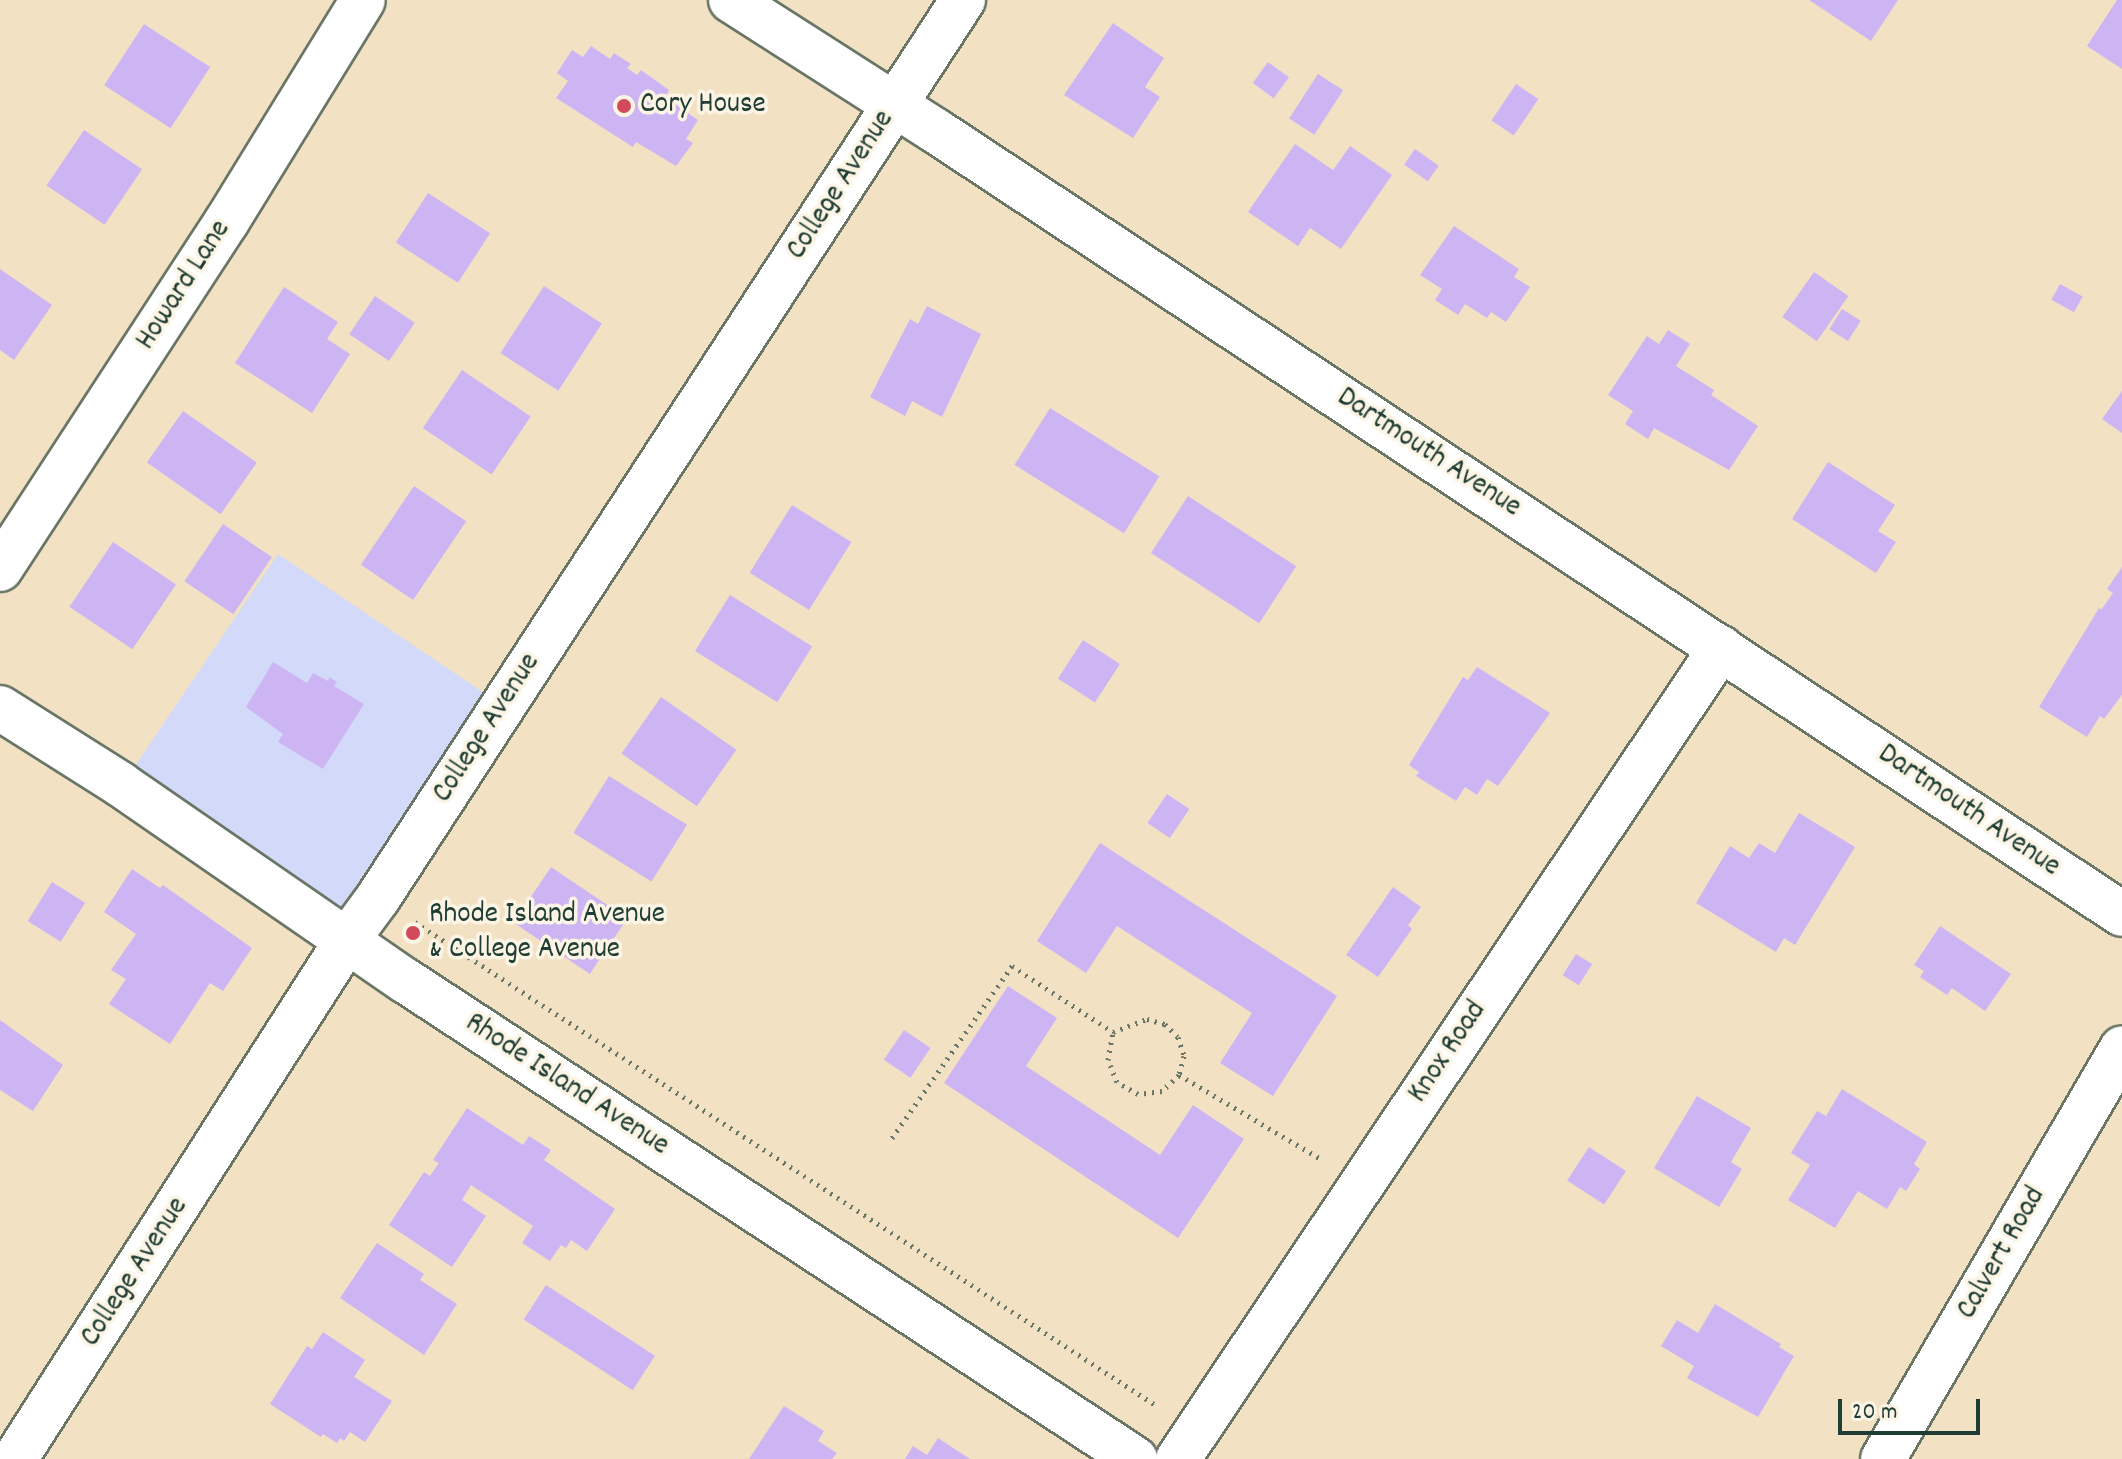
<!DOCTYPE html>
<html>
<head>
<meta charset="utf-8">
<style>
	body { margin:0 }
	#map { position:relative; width:2122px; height:1459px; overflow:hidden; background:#f3e1c4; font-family:Dekko,sans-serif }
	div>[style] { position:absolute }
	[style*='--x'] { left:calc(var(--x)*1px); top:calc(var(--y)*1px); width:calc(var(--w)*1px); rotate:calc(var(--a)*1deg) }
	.built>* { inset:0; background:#d3d9f9; transform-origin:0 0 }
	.building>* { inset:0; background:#cdb5f4; transform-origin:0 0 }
	.path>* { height:5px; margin-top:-2.5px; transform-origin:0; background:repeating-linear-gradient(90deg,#697666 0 2px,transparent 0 8px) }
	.roads { filter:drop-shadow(2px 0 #697666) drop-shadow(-2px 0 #697666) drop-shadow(0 2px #697666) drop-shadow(0 -2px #697666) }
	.minor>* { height:44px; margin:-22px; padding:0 22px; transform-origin:22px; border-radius:22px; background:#fff }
	.dots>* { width:22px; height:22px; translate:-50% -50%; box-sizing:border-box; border:4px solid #fcf5e5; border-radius:50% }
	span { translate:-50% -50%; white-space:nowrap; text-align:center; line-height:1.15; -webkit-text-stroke:7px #fcf5e5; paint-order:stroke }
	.poi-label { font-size:30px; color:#1f3d34 }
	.left { translate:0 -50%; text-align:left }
	.street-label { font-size:30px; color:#1f3d34 }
	.scale { position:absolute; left:1838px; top:1399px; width:142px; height:36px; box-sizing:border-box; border:4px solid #1f3d34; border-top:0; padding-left:10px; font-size:24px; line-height:28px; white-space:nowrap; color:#1f3d34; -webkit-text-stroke:6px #fcf5e5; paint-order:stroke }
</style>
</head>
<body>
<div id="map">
	<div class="built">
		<i style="left:278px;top:554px;width:275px;height:279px;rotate:34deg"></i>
	</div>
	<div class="building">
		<i style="clip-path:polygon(1809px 0,1898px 0,1871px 41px)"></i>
		<i style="clip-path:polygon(2117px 0,2122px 0,2122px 69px,2087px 46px)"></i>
		<i style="clip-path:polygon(1113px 23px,1164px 58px,1145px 87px,1160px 97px,1133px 138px,1064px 95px)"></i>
		<i style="left:144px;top:24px;width:79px;height:73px;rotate:33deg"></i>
		<i style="clip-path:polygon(591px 46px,610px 59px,614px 53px,631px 64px,627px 68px,637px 75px,641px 70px,669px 90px,665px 97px,698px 120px,686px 139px,693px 143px,676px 166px,636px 142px,633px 147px,556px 98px,568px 81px,557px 73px,572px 50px,583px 57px)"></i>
		<i style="left:1268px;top:62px;width:26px;height:26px;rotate:36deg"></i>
		<i style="left:1318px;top:74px;width:30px;height:53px;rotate:33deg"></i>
		<i style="left:1516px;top:84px;width:27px;height:44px;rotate:34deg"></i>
		<i style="left:84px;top:130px;width:70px;height:67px;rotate:34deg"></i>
		<i style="clip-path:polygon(1295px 144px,1333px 170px,1350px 146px,1392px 175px,1341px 249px,1310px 228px,1298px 246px,1248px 212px)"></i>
		<i style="left:1415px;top:149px;width:29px;height:19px;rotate:35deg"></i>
		<i style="left:428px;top:193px;width:74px;height:59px;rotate:33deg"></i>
		<i style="clip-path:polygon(1454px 226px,1519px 269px,1514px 277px,1530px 287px,1506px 322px,1491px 312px,1487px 318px,1465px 304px,1458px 315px,1435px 300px,1442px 289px,1420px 275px)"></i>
		<i style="clip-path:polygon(0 269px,52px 305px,14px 360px,0 350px)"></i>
		<i style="left:1814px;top:272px;width:42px;height:55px;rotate:35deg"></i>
		<i style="left:2060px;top:284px;width:26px;height:18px;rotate:29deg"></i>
		<i style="left:544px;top:286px;width:69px;height:80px;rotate:33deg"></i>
		<i style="clip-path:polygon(284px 287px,338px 322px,327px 339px,350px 354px,312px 413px,235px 363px)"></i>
		<i style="left:375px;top:296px;width:48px;height:46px;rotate:34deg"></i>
		<i style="clip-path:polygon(927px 306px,981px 334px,942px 417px,912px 401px,905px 416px,870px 397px,910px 319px,918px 324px)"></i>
		<i style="left:1842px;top:309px;width:22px;height:24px;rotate:32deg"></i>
		<i style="clip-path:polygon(1668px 330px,1690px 344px,1676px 366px,1714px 390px,1711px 395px,1758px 426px,1729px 470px,1654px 428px,1648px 439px,1625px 424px,1633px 411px,1608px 395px,1647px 336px,1659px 344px)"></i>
		<i style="left:462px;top:370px;width:83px;height:70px;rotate:34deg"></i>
		<i style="clip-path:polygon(2122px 391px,2122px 433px,2102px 419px)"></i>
		<i style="left:1050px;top:408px;width:129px;height:67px;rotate:32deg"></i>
		<i style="left:183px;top:411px;width:90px;height:63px;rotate:35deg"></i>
		<i style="clip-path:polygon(1828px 462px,1895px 505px,1878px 531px,1896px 542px,1876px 573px,1792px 519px)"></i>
		<i style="left:414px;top:486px;width:63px;height:95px;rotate:34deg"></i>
		<i style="left:1188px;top:496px;width:129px;height:68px;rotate:33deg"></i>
		<i style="left:792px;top:505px;width:70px;height:80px;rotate:32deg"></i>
		<i style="left:223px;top:524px;width:59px;height:69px;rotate:34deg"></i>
		<i style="left:113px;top:542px;width:76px;height:78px;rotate:34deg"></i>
		<i style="clip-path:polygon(2122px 567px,2122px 695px,2104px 719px,2100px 716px,2087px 737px,2039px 707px,2099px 608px,2101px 610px,2113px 593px,2107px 589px)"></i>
		<i style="left:730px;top:595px;width:97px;height:66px;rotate:32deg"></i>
		<i style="left:1083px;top:640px;width:44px;height:46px;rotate:33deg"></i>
		<i style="clip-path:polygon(273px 662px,307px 683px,313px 673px,328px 681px,329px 677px,337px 682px,334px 686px,364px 704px,323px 769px,278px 742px,283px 734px,246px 707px)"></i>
		<i style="clip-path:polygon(1477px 667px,1550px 713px,1498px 786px,1487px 779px,1477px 795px,1465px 787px,1456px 801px,1416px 776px,1419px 772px,1409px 765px,1463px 677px,1468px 680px)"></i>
		<i style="left:661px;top:697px;width:92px;height:69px;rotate:35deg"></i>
		<i style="left:609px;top:776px;width:92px;height:67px;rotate:32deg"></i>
		<i style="left:1167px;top:794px;width:27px;height:35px;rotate:34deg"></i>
		<i style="clip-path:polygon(1799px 813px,1855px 847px,1795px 945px,1784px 938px,1776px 952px,1696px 903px,1730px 846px,1749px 858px,1759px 843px,1775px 853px)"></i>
		<i style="clip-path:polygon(1100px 843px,1337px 996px,1273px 1096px,1220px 1063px,1252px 1013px,1117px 926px,1086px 973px,1037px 941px)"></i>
		<i style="left:551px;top:867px;width:92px;height:67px;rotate:34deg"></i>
		<i style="clip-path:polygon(132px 869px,160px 888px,163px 885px,252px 948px,223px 991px,210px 983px,170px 1044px,109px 1004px,126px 979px,111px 970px,136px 934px,104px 912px)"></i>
		<i style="left:52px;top:882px;width:39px;height:46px;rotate:32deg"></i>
		<i style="clip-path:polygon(1393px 887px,1421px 907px,1408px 925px,1412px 929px,1378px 977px,1346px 955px)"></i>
		<i style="clip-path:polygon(1940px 926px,2011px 974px,1985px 1011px,1952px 988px,1947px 995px,1920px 977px,1924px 971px,1914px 965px)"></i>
		<i style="left:1576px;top:954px;width:19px;height:25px;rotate:32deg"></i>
		<i style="clip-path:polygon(1008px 986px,1057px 1018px,1026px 1066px,1160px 1155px,1193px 1105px,1244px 1139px,1178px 1238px,944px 1083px)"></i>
		<i style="clip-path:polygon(0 1020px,63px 1065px,33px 1111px,0 1090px)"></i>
		<i style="left:904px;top:1030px;width:32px;height:36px;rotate:34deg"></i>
		<i style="clip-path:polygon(1842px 1089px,1927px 1142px,1914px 1164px,1920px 1169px,1906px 1191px,1900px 1187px,1887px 1209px,1858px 1191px,1835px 1228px,1788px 1200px,1810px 1165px,1791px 1153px,1817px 1111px,1826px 1116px)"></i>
		<i style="clip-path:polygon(1697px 1096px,1751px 1128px,1731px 1162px,1742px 1169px,1719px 1207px,1654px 1168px)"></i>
		<i style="clip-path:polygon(467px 1108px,523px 1145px,529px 1136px,551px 1150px,544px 1160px,615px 1209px,587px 1251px,571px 1240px,566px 1248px,561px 1245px,550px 1261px,522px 1243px,533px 1226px,471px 1185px,462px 1200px,486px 1216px,452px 1267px,389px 1225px,424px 1172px,430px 1176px,439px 1163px,433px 1160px)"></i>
		<i style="left:1589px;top:1147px;width:44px;height:40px;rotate:33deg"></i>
		<i style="clip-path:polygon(377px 1243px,424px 1274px,420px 1280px,457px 1304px,424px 1355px,340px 1298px)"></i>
		<i style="left:546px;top:1285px;width:130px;height:41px;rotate:33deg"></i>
		<i style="clip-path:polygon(1715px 1304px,1781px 1344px,1779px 1347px,1794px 1356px,1758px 1417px,1687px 1378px,1694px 1366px,1661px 1346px,1677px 1320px,1698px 1333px)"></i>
		<i style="clip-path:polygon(323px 1332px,365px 1360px,354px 1377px,392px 1401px,365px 1442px,350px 1432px,344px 1441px,340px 1438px,337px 1443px,323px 1434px,321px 1437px,270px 1404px,307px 1346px,312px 1349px)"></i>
		<i style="clip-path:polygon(784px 1406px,824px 1431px,818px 1441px,837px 1453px,832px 1459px,749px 1459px)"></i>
		<i style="clip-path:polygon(938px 1438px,970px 1459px,905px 1459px,913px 1446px,927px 1455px)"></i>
	</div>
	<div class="path">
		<i style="--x:415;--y:922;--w:886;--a:33.12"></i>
		<i style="--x:1147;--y:1019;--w:19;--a:16"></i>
		<i style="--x:1165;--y:1024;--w:18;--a:45"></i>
		<i style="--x:1178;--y:1037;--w:20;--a:72"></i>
		<i style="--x:1184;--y:1056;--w:20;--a:105"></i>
		<i style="--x:1179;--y:1075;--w:23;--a:137"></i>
		<i style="--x:1162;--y:1091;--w:24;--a:173"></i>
		<i style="--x:1138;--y:1094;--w:24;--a:-150"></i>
		<i style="--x:1117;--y:1082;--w:24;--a:-112"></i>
		<i style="--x:1108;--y:1060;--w:28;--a:-80"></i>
		<i style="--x:1113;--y:1032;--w:36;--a:-21"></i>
		<i style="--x:1179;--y:1075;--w:167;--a:30.6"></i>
		<i style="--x:892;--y:1138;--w:210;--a:-55.1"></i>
		<i style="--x:1012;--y:966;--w:121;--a:33.2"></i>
	</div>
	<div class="roads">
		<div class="minor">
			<i style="--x:731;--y:0;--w:243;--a:32.6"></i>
			<i style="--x:936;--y:131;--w:1421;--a:33.43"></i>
			<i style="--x:0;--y:569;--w:415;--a:-56.9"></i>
			<i style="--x:227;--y:221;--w:259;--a:-58.4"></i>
			<i style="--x:0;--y:708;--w:142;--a:32.3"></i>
			<i style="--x:120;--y:784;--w:347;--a:34.6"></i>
			<i style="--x:406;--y:981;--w:872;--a:33.25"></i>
			<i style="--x:15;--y:1459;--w:616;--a:-57.39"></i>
			<i style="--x:347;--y:940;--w:52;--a:-53.6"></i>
			<i style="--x:378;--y:898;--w:1072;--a:-56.92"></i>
			<i style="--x:1178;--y:1459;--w:976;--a:-56.2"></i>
			<i style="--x:1883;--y:1459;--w:475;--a:-59.8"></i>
		</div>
	</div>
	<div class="dots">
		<i style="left:624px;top:106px;background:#d1495b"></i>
		<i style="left:413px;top:933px;background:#d1495b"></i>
	</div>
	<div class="poi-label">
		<span class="left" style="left:640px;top:106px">Cory House</span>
		<span class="left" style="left:429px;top:933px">Rhode Island Avenue<br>&amp; College Avenue</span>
	</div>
	<div class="street-label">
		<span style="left:842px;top:186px;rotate:-57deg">College Avenue</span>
		<span style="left:185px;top:286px;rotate:-57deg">Howard Lane</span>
		<span style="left:1428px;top:454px;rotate:33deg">Dartmouth Avenue</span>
		<span style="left:488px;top:729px;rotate:-57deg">College Avenue</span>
		<span style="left:1968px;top:812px;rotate:34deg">Dartmouth Avenue</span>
		<span style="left:1449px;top:1053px;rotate:-56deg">Knox Road</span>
		<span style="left:566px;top:1086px;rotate:33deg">Rhode Island Avenue</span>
		<span style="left:2003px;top:1254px;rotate:-60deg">Calvert Road</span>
		<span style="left:136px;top:1273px;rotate:-57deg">College Avenue</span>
	</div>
	<div class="scale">20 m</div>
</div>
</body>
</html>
